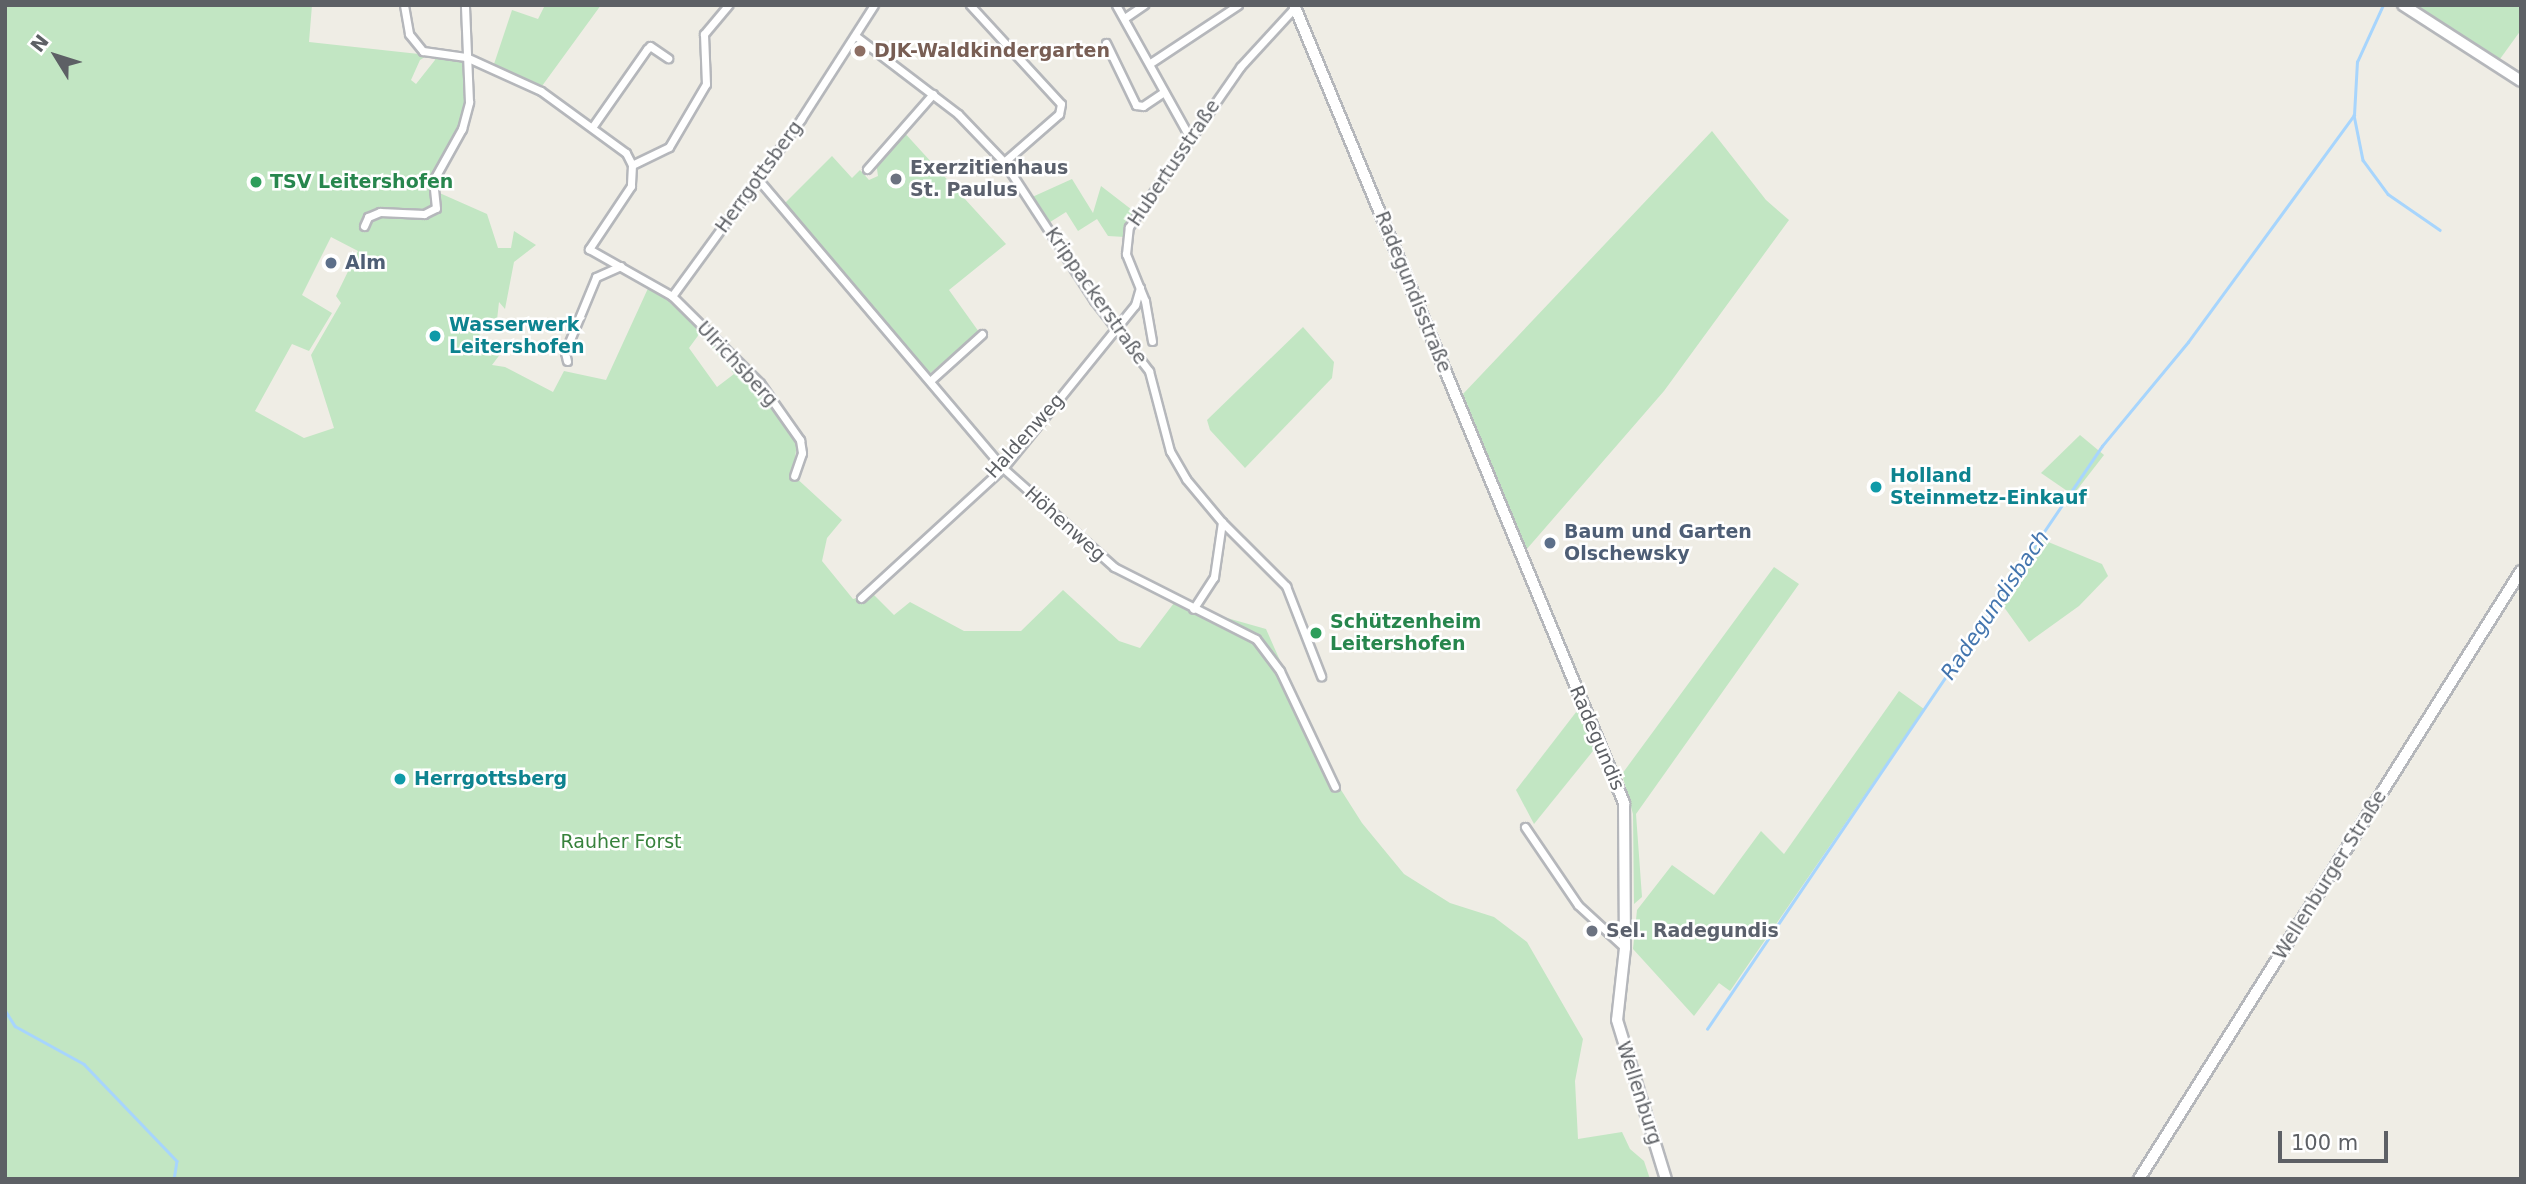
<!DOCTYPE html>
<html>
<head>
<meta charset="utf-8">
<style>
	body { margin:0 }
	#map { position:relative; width:2526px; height:1184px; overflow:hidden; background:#efede5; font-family:"DejaVu Sans",sans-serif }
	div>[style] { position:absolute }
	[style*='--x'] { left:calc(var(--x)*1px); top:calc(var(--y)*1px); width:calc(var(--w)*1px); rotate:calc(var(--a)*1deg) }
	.green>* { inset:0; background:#c2e6c3 }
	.stream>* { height:2.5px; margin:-1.25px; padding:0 1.25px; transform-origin:1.25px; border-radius:1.25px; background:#a7d5fd }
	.roads { filter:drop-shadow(2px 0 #b5b7bb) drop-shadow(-2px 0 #b5b7bb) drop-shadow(0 2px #b5b7bb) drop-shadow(0 -2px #b5b7bb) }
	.street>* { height:7px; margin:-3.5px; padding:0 3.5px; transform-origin:3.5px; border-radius:3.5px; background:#fff }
	.secondary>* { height:10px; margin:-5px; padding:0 5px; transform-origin:5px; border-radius:5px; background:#fff }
	.dots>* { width:19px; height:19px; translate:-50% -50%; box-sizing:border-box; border:4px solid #fff; border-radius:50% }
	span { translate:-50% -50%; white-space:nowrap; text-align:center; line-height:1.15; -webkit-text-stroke:5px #fff; paint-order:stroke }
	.education-label { font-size:19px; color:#785e54; font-weight:700 }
	.left { translate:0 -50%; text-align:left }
	.street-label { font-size:19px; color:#5d6065 }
	.worship-label { font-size:19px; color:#5b616d; font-weight:700 }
	.leisure-label { font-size:19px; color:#27864d; font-weight:700 }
	.service-label { font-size:19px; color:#4e5e75; font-weight:700 }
	.culture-label { font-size:19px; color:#0d838f; font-weight:700 }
	.park-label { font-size:19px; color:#37823c }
	.water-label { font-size:21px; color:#4375ae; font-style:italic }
	.frame { position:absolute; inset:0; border:7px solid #5d6065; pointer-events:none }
	.north { position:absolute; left:21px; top:21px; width:70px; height:70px; -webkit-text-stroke:5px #fff; paint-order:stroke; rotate:308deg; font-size:19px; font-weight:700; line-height:28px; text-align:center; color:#5d6065 }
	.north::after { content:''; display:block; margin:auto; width:24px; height:32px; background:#5d6065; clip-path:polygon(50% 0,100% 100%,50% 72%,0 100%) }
	.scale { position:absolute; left:2278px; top:1131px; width:110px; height:32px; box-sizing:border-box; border:4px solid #5d6065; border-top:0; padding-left:9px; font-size:21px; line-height:24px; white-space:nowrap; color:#5d6065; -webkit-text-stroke:5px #fff; paint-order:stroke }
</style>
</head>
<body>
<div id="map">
	<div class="green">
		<i style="clip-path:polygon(evenodd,5px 5px,312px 5px,309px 42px,428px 55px,420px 60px,411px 80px,416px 84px,435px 60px,433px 55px,466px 57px,470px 77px,462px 129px,438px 168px,435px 191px,487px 214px,498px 248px,511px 248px,514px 231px,536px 245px,514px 262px,505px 309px,499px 302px,497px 320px,472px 328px,501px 353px,492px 365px,505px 367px,553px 392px,564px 371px,606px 380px,650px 284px,757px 384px,797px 442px,793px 475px,842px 520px,827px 538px,822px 561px,853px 599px,873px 594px,894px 615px,910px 602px,964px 631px,1021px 631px,1063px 590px,1119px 641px,1140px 648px,1174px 603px,1266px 629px,1329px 771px,1362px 823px,1404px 874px,1450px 903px,1494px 917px,1527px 942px,1583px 1039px,1575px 1081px,1578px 1139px,1622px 1132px,1630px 1149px,1644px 1161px,1650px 1179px,5px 1179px,5px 5px,331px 237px,358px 251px,336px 296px,341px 303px,311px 355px,334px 428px,304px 438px,255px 411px,292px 344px,309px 351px,332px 313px,302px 295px,331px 237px,5px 5px,700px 333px,734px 374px,717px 387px,689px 348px,700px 333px)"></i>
		<i style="clip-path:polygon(545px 5px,601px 5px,542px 86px,494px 64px,512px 10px,538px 19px)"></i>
		<i style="clip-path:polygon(2415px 5px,2521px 5px,2521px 30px,2500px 59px)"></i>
		<i style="clip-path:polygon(902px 130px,1006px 244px,949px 290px,979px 332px,928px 375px,784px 204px,832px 156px,852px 178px,860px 170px,869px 180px,878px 176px,876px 162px)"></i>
		<i style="clip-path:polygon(1712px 131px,1766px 200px,1789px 220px,1664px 391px,1526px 550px,1463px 394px)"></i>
		<i style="clip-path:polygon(1072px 179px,1093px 213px,1101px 186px,1136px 213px,1125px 237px,1108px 236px,1097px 219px,1078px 231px,1066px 212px,1047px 224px,1030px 198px)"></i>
		<i style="clip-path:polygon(1303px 327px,1334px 362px,1332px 378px,1245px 468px,1210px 430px,1207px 420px)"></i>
		<i style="clip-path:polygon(2080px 435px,2104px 455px,2073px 495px,2041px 473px)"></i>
		<i style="clip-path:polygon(2036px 537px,2102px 564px,2108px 576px,2079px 606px,2029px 642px,1996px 596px)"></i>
		<i style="clip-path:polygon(1774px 567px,1799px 584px,1636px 814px,1642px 897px,1634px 904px,1633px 814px,1622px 774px)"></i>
		<i style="clip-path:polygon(1899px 691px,1924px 709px,1730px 991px,1719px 983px,1694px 1016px,1633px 949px,1637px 910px,1672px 865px,1714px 895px,1761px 831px,1784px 854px)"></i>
		<i style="clip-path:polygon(1580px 707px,1597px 746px,1534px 824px,1516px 790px)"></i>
	</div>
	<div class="stream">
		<i style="--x:2354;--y:115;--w:46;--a:78.7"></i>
		<i style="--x:2363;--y:160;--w:42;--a:53.7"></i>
		<i style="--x:2388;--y:194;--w:63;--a:34.7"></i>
		<i style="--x:5;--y:1010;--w:19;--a:58"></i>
		<i style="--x:15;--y:1026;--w:79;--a:28.8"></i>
		<i style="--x:84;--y:1064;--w:134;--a:46.2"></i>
		<i style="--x:177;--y:1161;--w:18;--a:99"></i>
		<i style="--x:1707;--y:1029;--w:704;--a:-55.88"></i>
		<i style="--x:2102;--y:446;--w:135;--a:-50.4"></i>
		<i style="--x:2188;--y:342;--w:281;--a:-53.8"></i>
		<i style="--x:2354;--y:115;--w:53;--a:-86.8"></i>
		<i style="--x:2357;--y:62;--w:63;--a:-65.5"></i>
	</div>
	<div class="roads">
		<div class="street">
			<i style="--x:404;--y:5;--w:29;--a:80"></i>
			<i style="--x:409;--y:34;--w:22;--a:51"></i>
			<i style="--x:423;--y:51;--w:43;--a:7.9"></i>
			<i style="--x:466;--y:57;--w:82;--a:24.4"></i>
			<i style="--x:541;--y:91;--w:105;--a:36.1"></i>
			<i style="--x:626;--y:153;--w:13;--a:63"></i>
			<i style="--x:632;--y:165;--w:21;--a:93"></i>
			<i style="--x:631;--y:186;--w:76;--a:123.7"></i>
			<i style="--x:589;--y:249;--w:95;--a:29.5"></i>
			<i style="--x:672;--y:296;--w:124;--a:44.7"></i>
			<i style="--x:760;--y:383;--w:70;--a:54.9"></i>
			<i style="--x:800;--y:440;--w:13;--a:81"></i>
			<i style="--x:802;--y:453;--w:24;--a:109"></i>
			<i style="--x:970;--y:5;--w:134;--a:47.4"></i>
			<i style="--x:1061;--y:104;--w:10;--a:101"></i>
			<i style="--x:1059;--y:114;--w:73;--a:138.9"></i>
			<i style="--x:1116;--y:5;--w:150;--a:60.9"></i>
			<i style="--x:1126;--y:17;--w:22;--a:-34"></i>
			<i style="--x:857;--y:37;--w:127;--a:37.3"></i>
			<i style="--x:958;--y:114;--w:66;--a:46.2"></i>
			<i style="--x:1004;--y:162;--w:165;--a:56.9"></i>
			<i style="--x:1094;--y:300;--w:90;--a:52.2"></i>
			<i style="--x:1149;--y:371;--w:83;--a:75.3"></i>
			<i style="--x:1170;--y:451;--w:32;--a:60"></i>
			<i style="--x:1186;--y:479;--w:56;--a:50.1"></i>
			<i style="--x:1222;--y:522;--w:56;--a:98.3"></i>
			<i style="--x:1214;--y:577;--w:38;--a:123"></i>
			<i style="--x:1106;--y:43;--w:69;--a:64.2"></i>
			<i style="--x:1136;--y:105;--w:7;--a:8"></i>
			<i style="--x:1143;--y:106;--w:25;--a:-34"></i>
			<i style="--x:1152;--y:62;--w:103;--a:-33.5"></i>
			<i style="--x:593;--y:126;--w:94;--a:-55"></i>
			<i style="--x:647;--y:49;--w:4;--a:-45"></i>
			<i style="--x:650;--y:46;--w:22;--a:34"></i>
			<i style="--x:632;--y:165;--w:41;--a:-25.9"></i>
			<i style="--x:669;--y:147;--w:73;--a:-59.6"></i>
			<i style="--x:706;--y:84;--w:50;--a:-92.3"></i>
			<i style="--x:704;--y:34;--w:38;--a:-50"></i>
			<i style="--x:867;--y:169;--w:100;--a:-48.7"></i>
			<i style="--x:757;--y:178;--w:380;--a:49.7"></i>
			<i style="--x:1003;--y:468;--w:149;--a:41.7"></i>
			<i style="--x:1114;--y:567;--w:159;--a:26.9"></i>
			<i style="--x:1256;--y:639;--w:40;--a:53"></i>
			<i style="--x:1280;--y:671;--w:128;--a:64.6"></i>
			<i style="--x:364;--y:226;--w:10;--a:-66"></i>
			<i style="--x:368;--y:217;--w:13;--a:-23"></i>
			<i style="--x:380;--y:212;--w:44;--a:2.6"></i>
			<i style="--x:424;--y:214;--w:13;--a:-27"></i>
			<i style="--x:436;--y:208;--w:27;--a:-96"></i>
			<i style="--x:433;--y:181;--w:60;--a:-60.9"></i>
			<i style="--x:462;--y:129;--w:28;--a:-75"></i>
			<i style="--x:469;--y:102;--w:97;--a:-92.4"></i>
			<i style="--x:672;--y:296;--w:219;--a:-53.9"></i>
			<i style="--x:801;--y:119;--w:135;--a:-57.4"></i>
			<i style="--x:1152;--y:341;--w:41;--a:-99.9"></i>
			<i style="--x:1145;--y:301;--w:51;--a:-112"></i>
			<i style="--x:1126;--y:254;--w:27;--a:-84"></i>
			<i style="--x:1129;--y:227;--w:195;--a:-55.2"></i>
			<i style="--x:1240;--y:67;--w:83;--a:-47.4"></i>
			<i style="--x:567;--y:361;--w:9;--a:-103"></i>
			<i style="--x:565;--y:352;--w:81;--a:-67.5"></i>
			<i style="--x:596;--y:277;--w:27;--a:-24"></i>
			<i style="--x:930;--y:381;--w:70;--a:-42.1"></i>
			<i style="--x:1222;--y:522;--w:91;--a:45"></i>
			<i style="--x:1286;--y:586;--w:97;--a:68.7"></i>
			<i style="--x:861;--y:598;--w:193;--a:-42.5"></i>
			<i style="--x:1003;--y:468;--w:210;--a:-51"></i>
			<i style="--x:1135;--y:305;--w:18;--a:-74"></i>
			<i style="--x:1525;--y:827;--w:94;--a:55.8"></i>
			<i style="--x:1578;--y:905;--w:64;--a:42.5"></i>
		</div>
		<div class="secondary">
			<i style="--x:1294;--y:5;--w:864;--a:67.53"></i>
			<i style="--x:1624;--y:803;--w:145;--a:89.6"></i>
			<i style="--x:1625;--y:948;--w:72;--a:96.3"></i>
			<i style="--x:1617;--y:1020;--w:166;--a:72.9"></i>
			<i style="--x:2403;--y:5;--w:140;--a:32.8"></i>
			<i style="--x:2139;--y:1179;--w:718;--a:-57.86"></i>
		</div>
	</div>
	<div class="dots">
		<i style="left:860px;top:51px;background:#8d6e63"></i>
		<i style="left:896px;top:179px;background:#6b7280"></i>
		<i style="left:256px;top:182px;background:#2e9e5b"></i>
		<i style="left:331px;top:263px;background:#5c6f8a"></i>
		<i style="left:435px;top:336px;background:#0f9aa8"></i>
		<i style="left:1876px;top:487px;background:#0f9aa8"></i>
		<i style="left:1550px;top:543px;background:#5c6f8a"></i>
		<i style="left:1316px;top:633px;background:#2e9e5b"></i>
		<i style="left:400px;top:779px;background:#0f9aa8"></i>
		<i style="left:1592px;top:931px;background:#6b7280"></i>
	</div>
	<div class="education-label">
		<span class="left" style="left:874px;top:51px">DJK-Waldkindergarten</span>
	</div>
	<div class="street-label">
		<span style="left:1174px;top:163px;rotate:-56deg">Hubertusstraße</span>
		<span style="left:759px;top:177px;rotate:-54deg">Herrgottsberg</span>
		<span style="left:1413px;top:292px;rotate:68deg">Radegundisstraße</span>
		<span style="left:1096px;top:296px;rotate:55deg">Krippackerstraße</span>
		<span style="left:737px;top:364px;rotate:47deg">Ulrichsberg</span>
		<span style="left:1025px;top:436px;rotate:-48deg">Haldenweg</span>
		<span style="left:1065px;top:524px;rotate:42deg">Höhenweg</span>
		<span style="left:1597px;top:738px;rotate:67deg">Radegundis</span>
		<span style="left:2330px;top:875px;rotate:-58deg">Wellenburger Straße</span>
		<span style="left:1639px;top:1093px;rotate:72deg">Wellenburg</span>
	</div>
	<div class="worship-label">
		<span class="left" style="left:910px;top:179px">Exerzitienhaus<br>St. Paulus</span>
		<span class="left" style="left:1606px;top:931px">Sel. Radegundis</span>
	</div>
	<div class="leisure-label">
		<span class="left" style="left:270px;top:182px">TSV Leitershofen</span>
		<span class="left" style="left:1330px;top:633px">Schützenheim<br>Leitershofen</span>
	</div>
	<div class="service-label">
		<span class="left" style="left:345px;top:263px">Alm</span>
		<span class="left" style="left:1564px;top:543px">Baum und Garten<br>Olschewsky</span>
	</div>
	<div class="culture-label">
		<span class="left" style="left:449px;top:336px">Wasserwerk<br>Leitershofen</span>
		<span class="left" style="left:1890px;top:487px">Holland<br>Steinmetz-Einkauf</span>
		<span class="left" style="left:414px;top:779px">Herrgottsberg</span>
	</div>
	<div class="park-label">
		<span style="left:621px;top:842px">Rauher Forst</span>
	</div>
	<div class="water-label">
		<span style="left:1995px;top:605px;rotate:-56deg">Radegundisbach</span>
	</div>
	<div class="frame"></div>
	<div class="north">N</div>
	<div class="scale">100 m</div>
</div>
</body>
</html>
